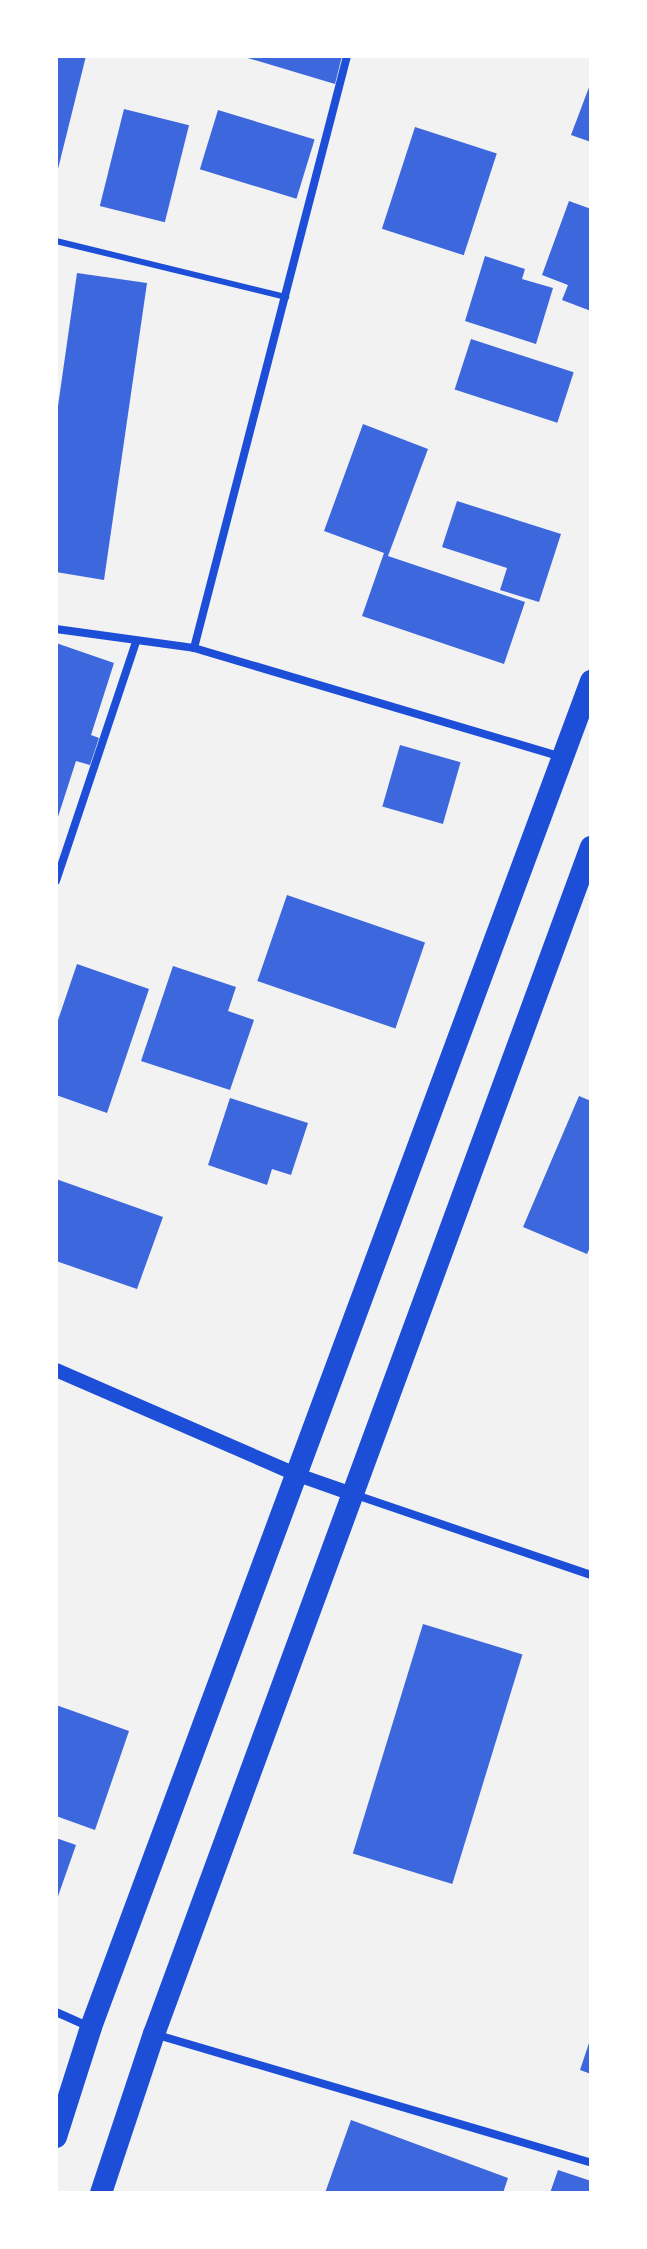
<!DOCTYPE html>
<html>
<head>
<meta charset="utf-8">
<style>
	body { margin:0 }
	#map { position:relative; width:647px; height:2249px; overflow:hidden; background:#f2f2f2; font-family:Rubik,sans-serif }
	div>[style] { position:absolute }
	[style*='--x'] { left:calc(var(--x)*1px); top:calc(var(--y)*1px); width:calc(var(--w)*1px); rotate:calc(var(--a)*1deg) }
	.building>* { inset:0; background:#3d67dc; transform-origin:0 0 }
	.service>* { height:6px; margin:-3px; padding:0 3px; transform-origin:3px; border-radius:3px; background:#1d4ed8 }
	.minor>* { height:8px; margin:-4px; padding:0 4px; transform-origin:4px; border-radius:4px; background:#1d4ed8 }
	.tertiary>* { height:14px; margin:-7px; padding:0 7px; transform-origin:7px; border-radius:7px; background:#1d4ed8 }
	.trunk>* { height:22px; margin:-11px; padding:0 11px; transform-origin:11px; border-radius:11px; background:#1d4ed8 }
	span { translate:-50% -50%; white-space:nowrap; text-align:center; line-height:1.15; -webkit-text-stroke:8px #fff; paint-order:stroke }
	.frame { position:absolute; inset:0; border:58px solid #fff; pointer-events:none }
</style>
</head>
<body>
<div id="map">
	<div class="building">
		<i style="clip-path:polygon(56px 56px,86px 56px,57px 173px,56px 172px)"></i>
		<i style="clip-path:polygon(241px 56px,342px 56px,335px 84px)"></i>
		<i style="clip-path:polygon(591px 82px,591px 142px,571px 135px)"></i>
		<i style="left:124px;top:109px;width:67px;height:100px;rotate:14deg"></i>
		<i style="left:218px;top:110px;width:101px;height:62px;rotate:17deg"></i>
		<i style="left:415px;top:127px;width:86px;height:107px;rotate:18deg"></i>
		<i style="clip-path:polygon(569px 201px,591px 209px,591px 311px,562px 300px,568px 285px,542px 275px)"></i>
		<i style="clip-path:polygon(485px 256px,525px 269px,522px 279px,553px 288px,536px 344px,465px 321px)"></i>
		<i style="clip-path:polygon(77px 273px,147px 283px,104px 580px,56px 572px,56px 420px)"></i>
		<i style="left:471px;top:339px;width:108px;height:53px;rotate:18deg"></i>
		<i style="clip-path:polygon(363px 424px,428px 449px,388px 556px,525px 602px,504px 664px,362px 616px,384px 553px,324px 531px)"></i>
		<i style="clip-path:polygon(457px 501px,561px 534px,539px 602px,500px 590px,507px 568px,442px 547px)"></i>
		<i style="clip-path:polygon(56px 643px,114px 663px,91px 735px,99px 738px,90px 765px,76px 761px,57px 820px)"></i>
		<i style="left:400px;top:745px;width:63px;height:64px;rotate:16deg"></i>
		<i style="left:287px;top:895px;width:146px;height:91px;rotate:19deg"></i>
		<i style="clip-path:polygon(77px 964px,149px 989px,107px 1113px,56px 1095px,56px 1026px)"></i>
		<i style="clip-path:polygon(173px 966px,236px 987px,228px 1011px,254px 1020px,230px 1090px,141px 1061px)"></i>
		<i style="clip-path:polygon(579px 1096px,591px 1101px,591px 1245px,587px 1254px,523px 1227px)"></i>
		<i style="clip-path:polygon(230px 1098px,308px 1123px,291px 1175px,272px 1169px,267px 1185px,208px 1165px)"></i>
		<i style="clip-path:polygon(56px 1179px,163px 1217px,137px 1289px,56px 1261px)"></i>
		<i style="left:423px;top:1624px;width:104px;height:240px;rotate:17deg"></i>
		<i style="clip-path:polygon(56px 1705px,129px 1731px,95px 1830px,56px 1816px)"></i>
		<i style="clip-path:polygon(56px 1838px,76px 1845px,56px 1902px)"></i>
		<i style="clip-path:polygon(590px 2040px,591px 2040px,591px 2074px,580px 2070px)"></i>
		<i style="clip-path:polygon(351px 2120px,508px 2178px,503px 2193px,325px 2193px)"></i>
		<i style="clip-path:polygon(558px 2170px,591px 2181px,591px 2193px,550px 2193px)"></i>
	</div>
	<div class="service">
		<i style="--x:56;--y:241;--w:237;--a:13.7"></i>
	</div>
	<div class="minor">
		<i style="--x:56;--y:629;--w:139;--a:7.8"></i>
		<i style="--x:194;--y:648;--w:384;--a:16.5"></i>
		<i style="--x:194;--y:648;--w:611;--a:-75.51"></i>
		<i style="--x:56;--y:881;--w:252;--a:-71.5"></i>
		<i style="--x:353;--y:1494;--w:251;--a:18.8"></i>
		<i style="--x:56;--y:2012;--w:35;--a:24"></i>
		<i style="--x:154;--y:2034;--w:456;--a:16.4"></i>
	</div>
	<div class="tertiary">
		<i style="--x:56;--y:1370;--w:264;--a:23.5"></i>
		<i style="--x:298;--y:1475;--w:57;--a:19.4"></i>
	</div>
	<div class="trunk">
		<i style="--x:56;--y:2137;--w:115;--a:-72.3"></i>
		<i style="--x:91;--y:2027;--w:1436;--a:-69.62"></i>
		<i style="--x:101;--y:2193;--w:168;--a:-71.6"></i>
		<i style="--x:154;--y:2034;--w:1265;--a:-69.79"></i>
	</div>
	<div class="frame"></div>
</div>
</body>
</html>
